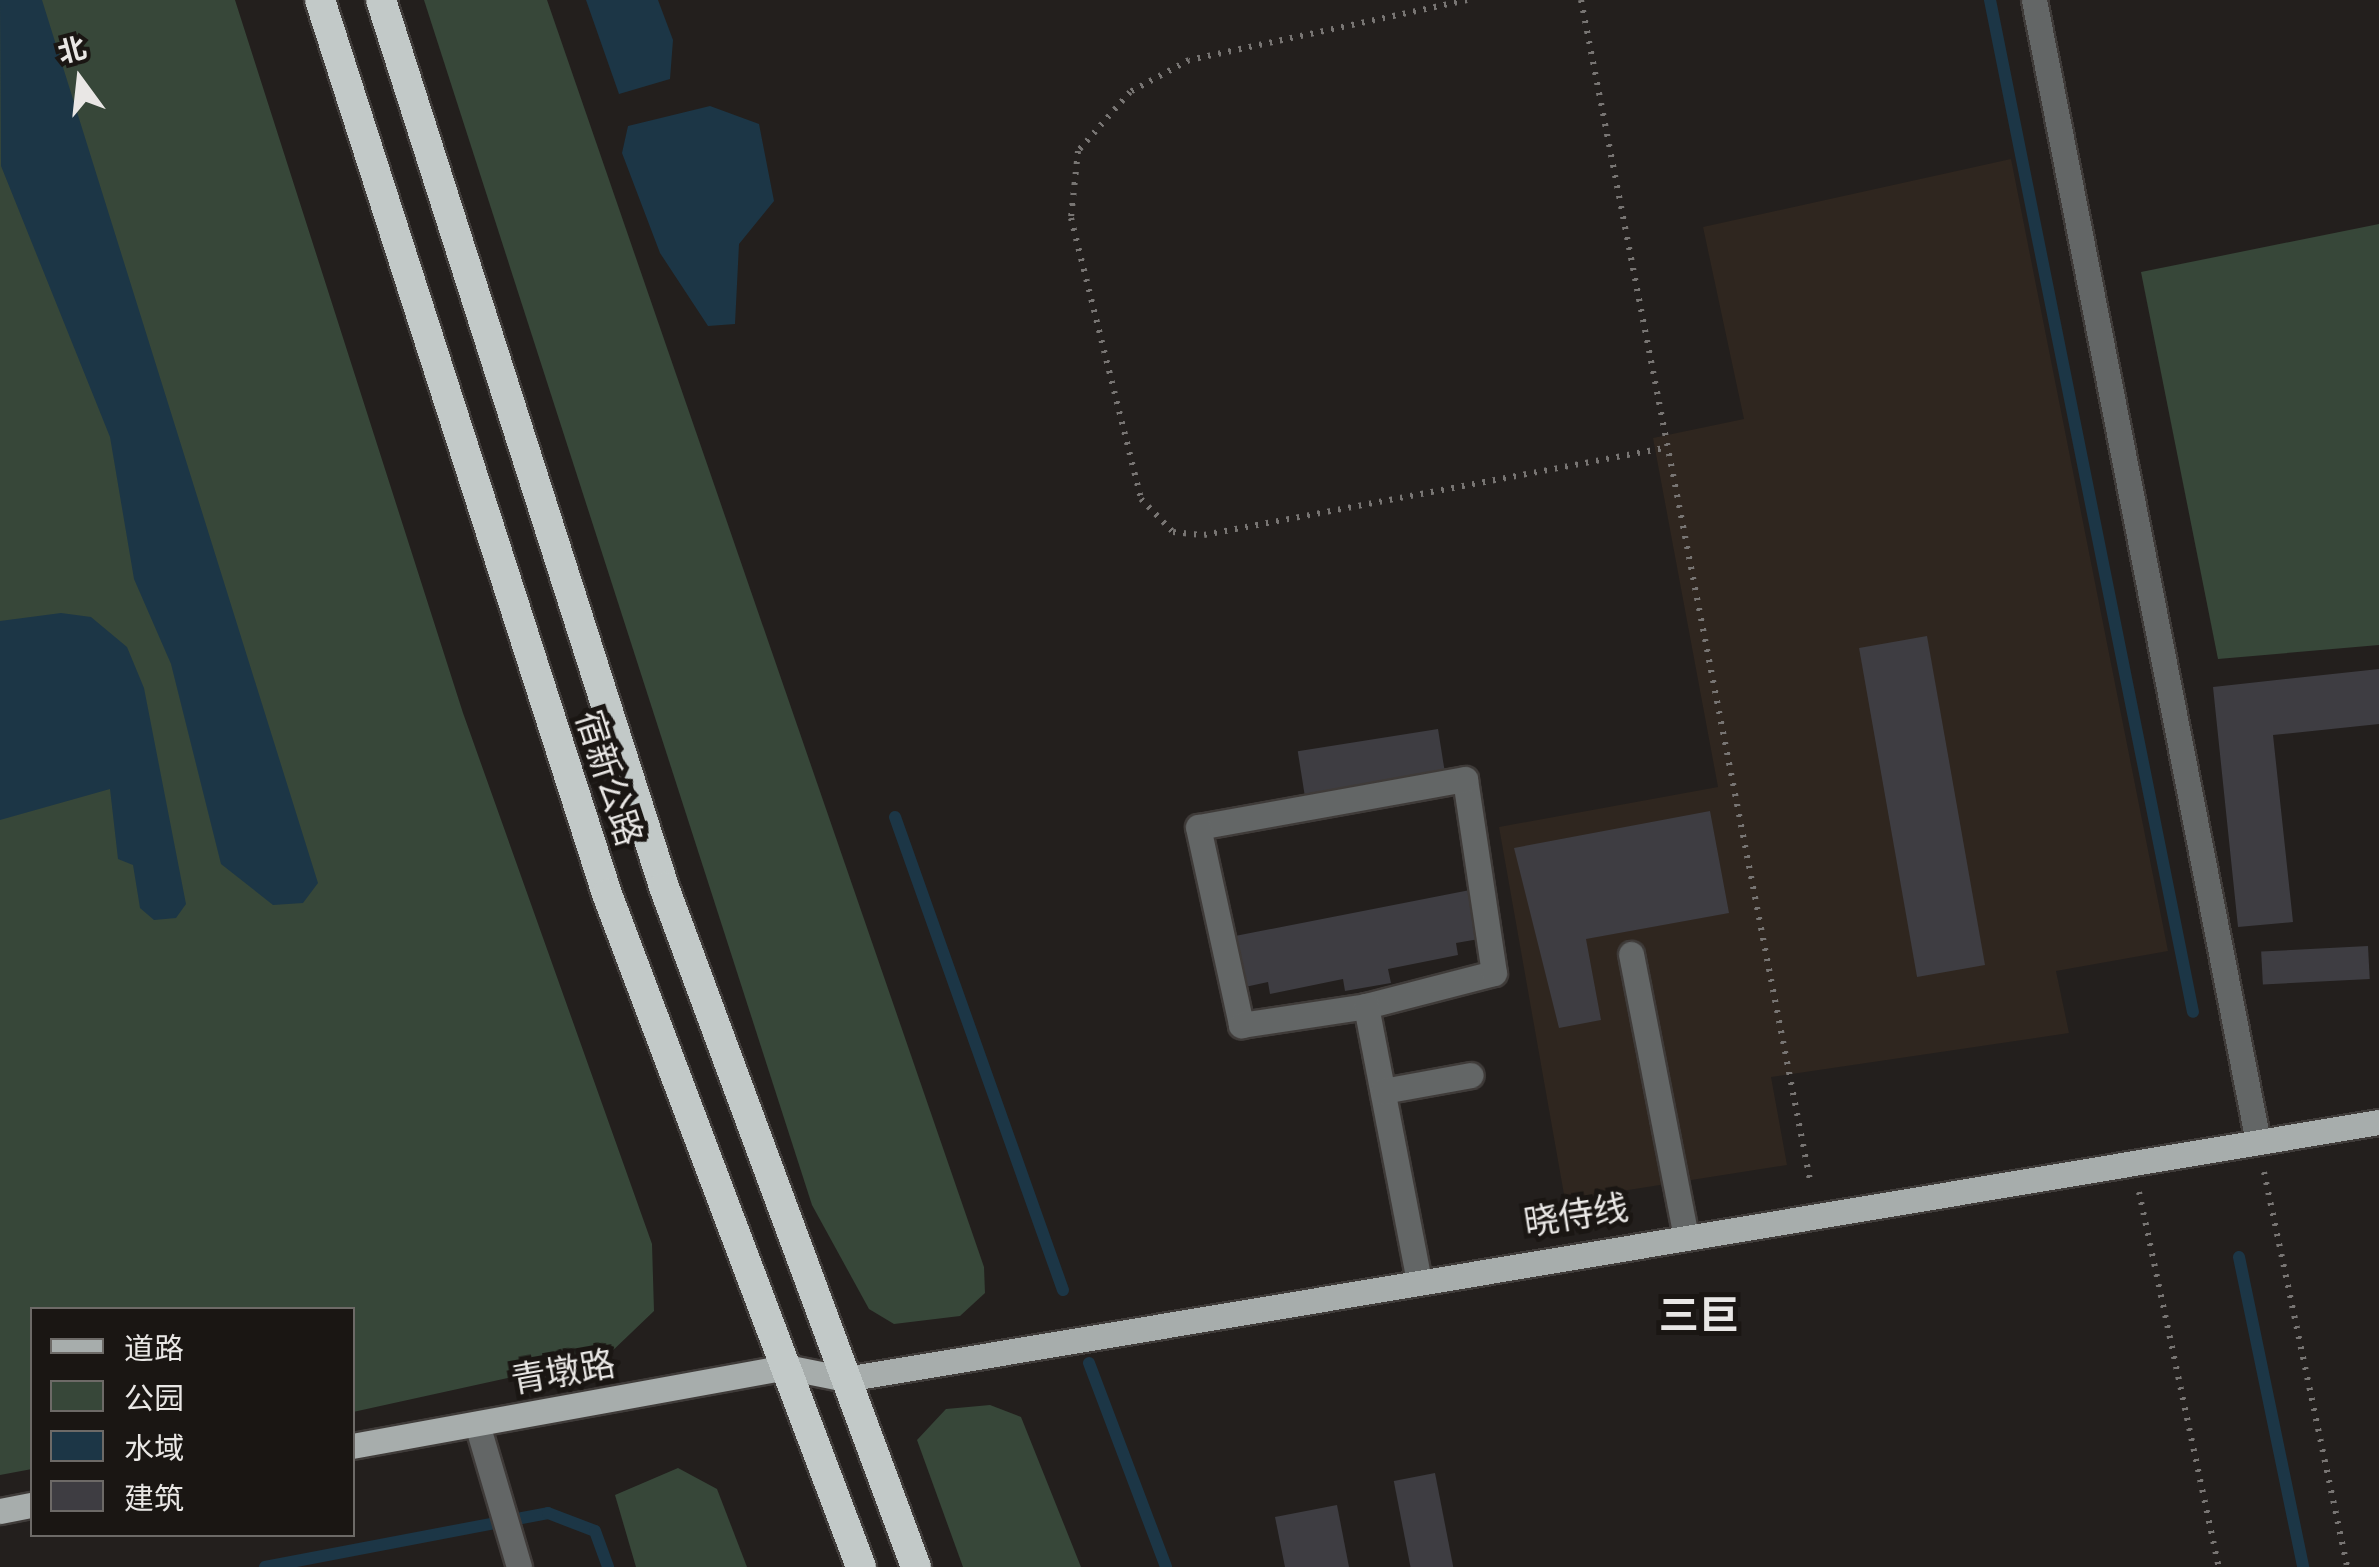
<!DOCTYPE html>
<html>
<head>
<meta charset="utf-8">
<style>
	body { margin:0 }
	#map { position:relative; width:2379px; height:1567px; overflow:hidden; background:#231f1d; font-family:Rubik,"Noto Sans SC",sans-serif }
	div>[style] { position:absolute }
	[style*='--x'] { left:calc(var(--x)*1px); top:calc(var(--y)*1px); width:calc(var(--w)*1px); rotate:calc(var(--a)*1deg) }
	.built>* { inset:0; background:#2f261f }
	.green>* { inset:0; background:#374739 }
	.water>* { inset:0; background:#1c3646 }
	.stream>* { height:12px; margin:-6px; padding:0 6px; transform-origin:6px; border-radius:6px; background:#1c3646 }
	.building>* { inset:0; background:#3e3d42; transform-origin:0 0 }
	.path>* { height:6px; margin-top:-3px; transform-origin:0; background:repeating-linear-gradient(90deg,#787573 0 2.5px,transparent 0 10.5px) }
	.roads { filter:drop-shadow(2px 0 #3f3b39) drop-shadow(-2px 0 #3f3b39) drop-shadow(0 2px #3f3b39) drop-shadow(0 -2px #3f3b39) }
	.minor>* { height:25px; margin:-12.5px; padding:0 12.5px; transform-origin:12.5px; border-radius:12.5px; background:#636666 }
	.major>* { height:25px; margin:-12.5px; padding:0 12.5px; transform-origin:12.5px; border-radius:12.5px; background:#a7adac }
	.highway>* { height:30px; margin:-15px; padding:0 15px; transform-origin:15px; border-radius:15px; background:#c2c9c8 }
	span { translate:-50% -50%; white-space:nowrap; text-align:center; line-height:1.15; -webkit-text-stroke:10px #1a1613; paint-order:stroke }
	.street-label { font-size:35px; color:#e9e7e5 }
	.quarter-label { font-size:40px; color:#e9e7e5; font-weight:700 }
	.legend { position:absolute; left:30px; top:1307px; width:325px; height:230px; box-sizing:border-box; background:#1a1613; border:2px solid #6d6a67; margin:0; padding:12px 18px; list-style:none; font-size:30px; color:#e9e7e5 }
	.legend li { display:flex; align-items:center; gap:20px; height:50px }
	.legend b { width:50px; border:2px solid #6d6a67 }
	.north { position:absolute; left:30px; top:30px; width:100px; height:100px; -webkit-text-stroke:8px #1a1613; paint-order:stroke; rotate:345deg; font-size:28px; font-weight:700; line-height:40px; text-align:center; color:#e9e7e5 }
	.north::after { content:''; display:block; margin:auto; width:35px; height:45px; background:#e9e7e5; clip-path:polygon(50% 0,100% 100%,50% 72%,0 100%) }
</style>
</head>
<body>
<div id="map">
	<div class="built">
		<i style="clip-path:polygon(2011px 159px,2168px 951px,2056px 971px,2069px 1033px,1771px 1077px,1787px 1165px,1565px 1200px,1499px 827px,1718px 787px,1653px 438px,1744px 419px,1703px 227px)"></i>
	</div>
	<div class="green">
		<i style="clip-path:polygon(0 0,235px 0,463px 713px,652px 1244px,654px 1311px,607px 1356px,353px 1412px,352px 1310px,32px 1310px,32px 1469px,0 1475px)"></i>
		<i style="clip-path:polygon(424px 0,547px 0,984px 1267px,985px 1293px,960px 1316px,894px 1324px,869px 1309px,812px 1205px)"></i>
		<i style="clip-path:polygon(2379px 224px,2379px 645px,2218px 659px,2141px 272px)"></i>
		<i style="clip-path:polygon(990px 1405px,1021px 1417px,1081px 1567px,963px 1567px,917px 1440px,946px 1409px)"></i>
		<i style="clip-path:polygon(678px 1468px,717px 1489px,747px 1567px,636px 1567px,615px 1495px)"></i>
	</div>
	<div class="water">
		<i style="clip-path:polygon(0 0,42px 0,318px 883px,303px 903px,273px 905px,221px 864px,171px 664px,134px 579px,110px 437px,1px 166px)"></i>
		<i style="clip-path:polygon(586px 0,658px 0,673px 40px,670px 79px,619px 94px)"></i>
		<i style="clip-path:polygon(710px 106px,759px 124px,774px 201px,739px 244px,735px 324px,708px 326px,660px 253px,622px 153px,628px 126px)"></i>
		<i style="clip-path:polygon(61px 613px,91px 617px,127px 647px,144px 688px,186px 904px,176px 918px,154px 920px,140px 908px,133px 865px,118px 859px,110px 789px,0 820px,0 621px)"></i>
	</div>
	<div class="stream">
		<i style="--x:1990;--y:0;--w:1032;--a:78.66"></i>
		<i style="--x:895;--y:817;--w:502;--a:70.45"></i>
		<i style="--x:2239;--y:1257;--w:317;--a:78.3"></i>
		<i style="--x:1089;--y:1363;--w:218;--a:69.3"></i>
		<i style="--x:265;--y:1567;--w:288;--a:-10.8"></i>
		<i style="--x:548;--y:1513;--w:50;--a:21"></i>
		<i style="--x:595;--y:1531;--w:38;--a:70"></i>
	</div>
	<div class="building">
		<i style="left:1927px;top:636px;width:334px;height:69px;rotate:80deg"></i>
		<i style="clip-path:polygon(2379px 669px,2379px 724px,2273px 735px,2293px 922px,2238px 927px,2213px 687px)"></i>
		<i style="left:1438px;top:729px;width:43px;height:142px;rotate:81deg"></i>
		<i style="clip-path:polygon(1710px 811px,1729px 913px,1586px 939px,1601px 1020px,1559px 1028px,1514px 848px)"></i>
		<i style="clip-path:polygon(1470px 890px,1479px 939px,1456px 943px,1458px 955px,1388px 969px,1391px 983px,1345px 991px,1343px 979px,1270px 994px,1268px 982px,1245px 987px,1235px 936px)"></i>
		<i style="left:2368px;top:946px;width:33px;height:107px;rotate:87deg"></i>
		<i style="left:1435px;top:1473px;width:96px;height:42px;rotate:79deg"></i>
		<i style="clip-path:polygon(1337px 1505px,1349px 1567px,1285px 1567px,1275px 1517px)"></i>
	</div>
	<div class="path">
		<i style="--x:1467;--y:0;--w:284;--a:167.8"></i>
		<i style="--x:1189;--y:60;--w:67;--a:151.5"></i>
		<i style="--x:1130;--y:92;--w:79;--a:131.4"></i>
		<i style="--x:1078;--y:151;--w:67;--a:96"></i>
		<i style="--x:1071;--y:218;--w:290;--a:76"></i>
		<i style="--x:1141;--y:499;--w:46;--a:45.9"></i>
		<i style="--x:1173;--y:532;--w:31;--a:6"></i>
		<i style="--x:1204;--y:535;--w:470;--a:-10.7"></i>
		<i style="--x:1581;--y:0;--w:1207;--a:79.02"></i>
		<i style="--x:2264;--y:1172;--w:404;--a:78.1"></i>
		<i style="--x:2139;--y:1192;--w:383;--a:78"></i>
	</div>
	<div class="roads">
		<div class="minor">
			<i style="--x:2034;--y:0;--w:1164;--a:78.9"></i>
			<i style="--x:1631;--y:954;--w:283;--a:79"></i>
			<i style="--x:1366;--y:1006;--w:132;--a:-14.5"></i>
			<i style="--x:1494;--y:973;--w:196;--a:-98.5"></i>
			<i style="--x:1465;--y:779;--w:271;--a:169.8"></i>
			<i style="--x:1198;--y:827;--w:203;--a:77.7"></i>
			<i style="--x:1241;--y:1025;--w:126;--a:-8.6"></i>
			<i style="--x:1366;--y:1006;--w:275;--a:79.1"></i>
			<i style="--x:1383;--y:1091;--w:89;--a:-10.3"></i>
			<i style="--x:477;--y:1424;--w:149;--a:73.6"></i>
		</div>
		<div class="major">
			<i style="--x:352;--y:1446;--w:441;--a:-10.3"></i>
			<i style="--x:786;--y:1367;--w:61;--a:11.3"></i>
			<i style="--x:846;--y:1379;--w:1554;--a:-9.52"></i>
			<i style="--x:0;--y:1511;--w:33;--a:-11"></i>
		</div>
		<div class="highway">
			<i style="--x:320;--y:0;--w:939;--a:72.2"></i>
			<i style="--x:607;--y:894;--w:719;--a:69.32"></i>
			<i style="--x:381;--y:0;--w:931;--a:72.3"></i>
			<i style="--x:664;--y:887;--w:725;--a:69.67"></i>
		</div>
	</div>
	<div class="street-label">
		<span style="left:609px;top:778px;rotate:72deg">宿新公路</span>
		<span style="left:1576px;top:1215px;rotate:-9deg">晓侍线</span>
		<span style="left:563px;top:1372px;rotate:-10deg">青墩路</span>
	</div>
	<div class="quarter-label">
		<span style="left:1699px;top:1316px">三巨</span>
	</div>
	<ul class="legend">
	<li><b style="height:12px;background:#a7adac"></b>道路</li>
	<li><b style="height:28px;background:#374739"></b>公园</li>
	<li><b style="height:28px;background:#1c3646"></b>水域</li>
	<li><b style="height:28px;background:#3e3d42"></b>建筑</li>
	</ul>
	<div class="north">北</div>
</div>
</body>
</html>
